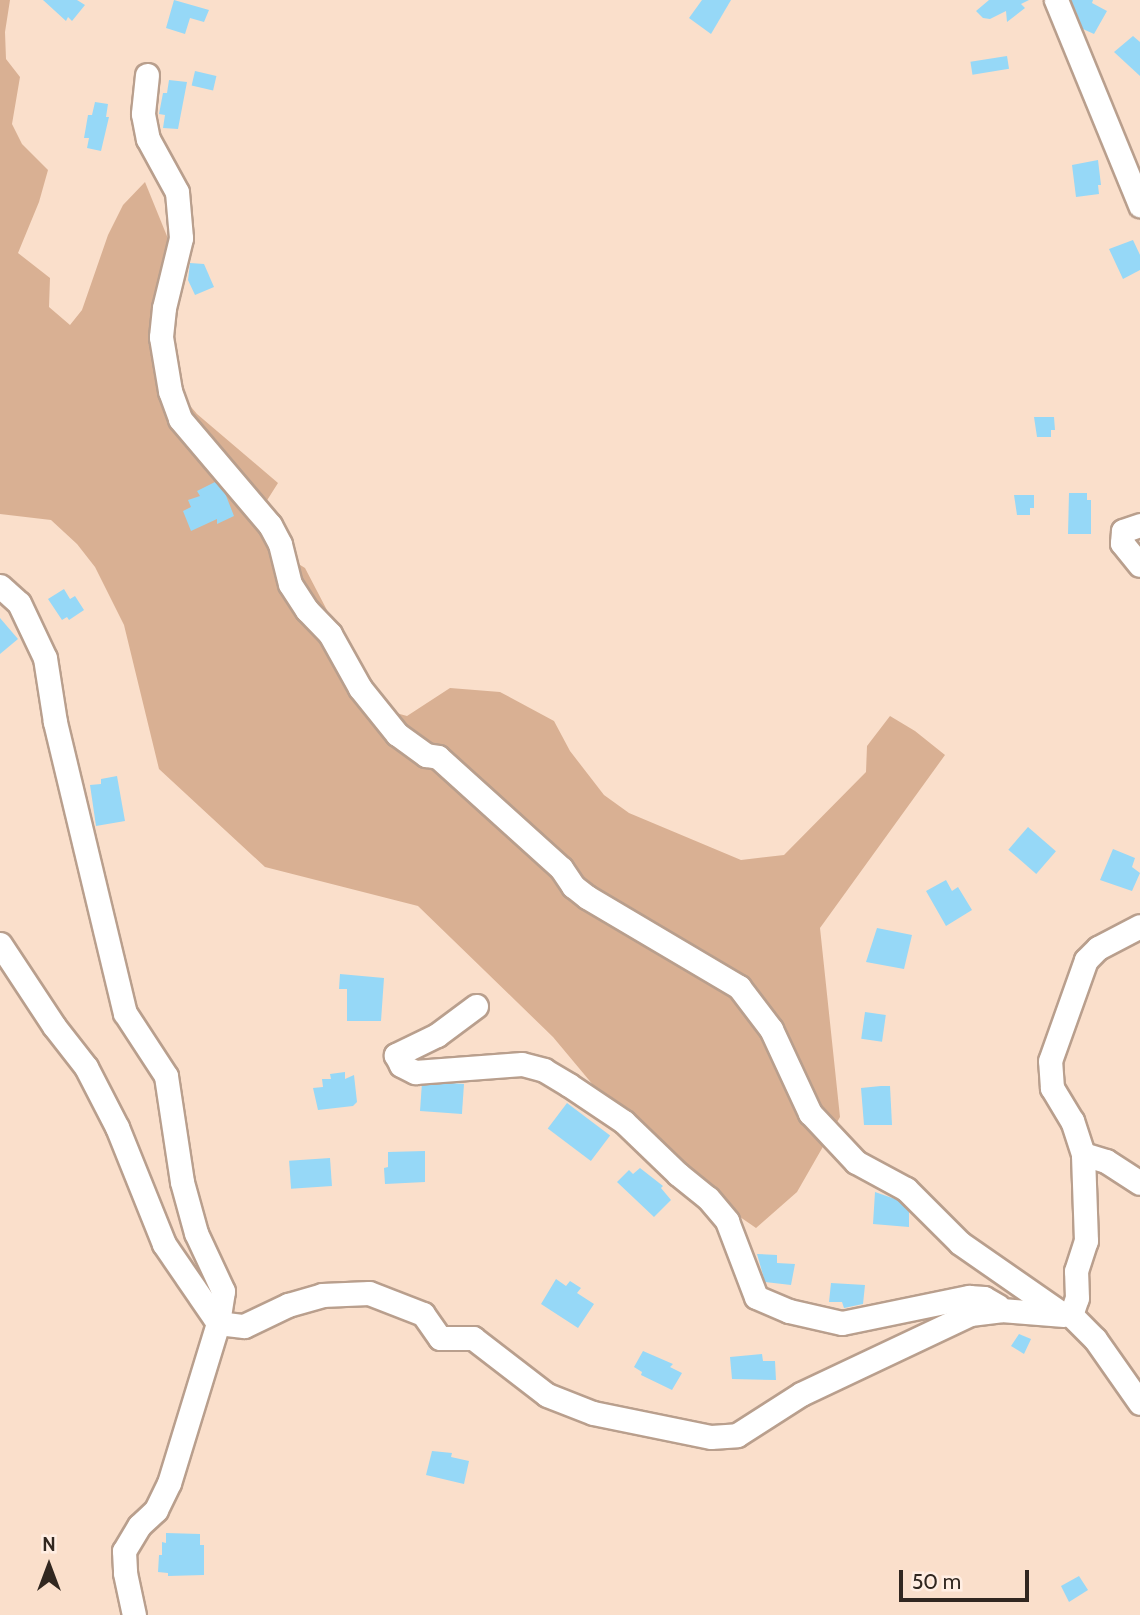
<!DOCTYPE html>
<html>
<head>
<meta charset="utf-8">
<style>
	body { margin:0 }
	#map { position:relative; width:1140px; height:1615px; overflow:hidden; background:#fadfcb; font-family:Cabin,sans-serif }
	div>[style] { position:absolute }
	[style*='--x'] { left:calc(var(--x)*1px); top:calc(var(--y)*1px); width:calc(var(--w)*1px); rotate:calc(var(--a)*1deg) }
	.green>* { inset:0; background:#d9b093 }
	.building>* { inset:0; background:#96d8f7; transform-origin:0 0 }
	.roads { filter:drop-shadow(2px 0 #b99f8d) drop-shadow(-2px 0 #b99f8d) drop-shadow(0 2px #b99f8d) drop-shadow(0 -2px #b99f8d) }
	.minor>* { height:23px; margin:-11.5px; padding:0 11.5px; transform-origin:11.5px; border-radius:11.5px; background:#fff }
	span { translate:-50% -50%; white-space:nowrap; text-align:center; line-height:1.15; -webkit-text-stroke:6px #ffeee3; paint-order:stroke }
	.north { position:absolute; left:14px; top:1531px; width:70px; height:70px; -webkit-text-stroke:5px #ffeee3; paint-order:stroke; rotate:0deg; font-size:19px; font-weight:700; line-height:28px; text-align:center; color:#312720 }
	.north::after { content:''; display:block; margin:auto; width:24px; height:32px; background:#312720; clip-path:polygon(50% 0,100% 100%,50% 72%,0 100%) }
	.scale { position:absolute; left:899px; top:1570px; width:130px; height:32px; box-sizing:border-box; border:4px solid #312720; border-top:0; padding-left:9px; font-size:21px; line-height:24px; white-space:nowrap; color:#312720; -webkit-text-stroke:5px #ffeee3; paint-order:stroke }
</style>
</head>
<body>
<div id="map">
	<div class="green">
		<i style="clip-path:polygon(0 0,10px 0,5px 32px,6px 59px,20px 77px,12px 124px,22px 144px,48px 170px,39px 202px,18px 253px,50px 278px,49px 307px,70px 325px,82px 310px,108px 235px,123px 205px,145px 182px,171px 246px,151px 312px,154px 363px,197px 414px,278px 483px,259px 513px,273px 548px,305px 568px,378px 708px,407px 716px,450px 688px,500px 692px,554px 721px,570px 751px,604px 795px,629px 813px,741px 860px,784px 855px,866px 772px,867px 746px,890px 716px,915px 731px,945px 755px,820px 928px,840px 1117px,797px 1192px,756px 1228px,678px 1174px,624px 1122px,553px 1037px,418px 906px,265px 867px,159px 769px,124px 625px,95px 567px,77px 544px,51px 520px,0 514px)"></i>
	</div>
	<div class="building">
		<i style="clip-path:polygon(43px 0,77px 0,85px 5px,72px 21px,68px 17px,66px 21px)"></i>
		<i style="clip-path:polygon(174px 0,209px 10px,204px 22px,190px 18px,185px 34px,166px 28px)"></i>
		<i style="clip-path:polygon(702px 0,731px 0,711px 34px,689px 18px)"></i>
		<i style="clip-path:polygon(989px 0,1029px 0,1021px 4px,1025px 8px,1007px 22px,1006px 11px,990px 19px,983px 18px,976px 11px)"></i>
		<i style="clip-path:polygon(1071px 0,1093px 0,1092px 3px,1107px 11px,1094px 34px,1083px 29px)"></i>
		<i style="clip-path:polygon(1133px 36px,1140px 42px,1140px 76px,1114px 52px)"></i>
		<i style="left:1007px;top:56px;width:13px;height:37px;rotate:81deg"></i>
		<i style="left:195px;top:71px;width:22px;height:15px;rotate:13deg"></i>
		<i style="clip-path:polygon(169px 80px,187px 82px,178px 129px,163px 128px,165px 115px,159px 114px,163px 93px,167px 93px)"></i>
		<i style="clip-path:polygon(95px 102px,108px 104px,106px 117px,109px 117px,101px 151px,87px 148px,89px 138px,84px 138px,88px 115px,92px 115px)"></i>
		<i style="clip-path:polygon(1098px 160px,1101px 185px,1098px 185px,1099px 194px,1076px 197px,1072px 165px)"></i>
		<i style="clip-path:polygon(1133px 240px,1140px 255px,1140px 270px,1123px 279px,1109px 249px)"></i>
		<i style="clip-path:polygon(190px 263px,204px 264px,214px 287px,195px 295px,188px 280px)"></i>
		<i style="clip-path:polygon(1034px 417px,1054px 417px,1055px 430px,1051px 430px,1051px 437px,1037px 437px)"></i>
		<i style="clip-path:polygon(215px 482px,225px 493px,234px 516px,217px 524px,217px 519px,191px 531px,183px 511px,191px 507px,188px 500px,200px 496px,197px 491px)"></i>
		<i style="clip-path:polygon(1069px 493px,1087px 493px,1087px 500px,1091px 500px,1091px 534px,1068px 534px)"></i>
		<i style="clip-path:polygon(1014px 495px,1034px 495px,1034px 508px,1030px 508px,1030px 515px,1017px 515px)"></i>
		<i style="clip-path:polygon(64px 589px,70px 599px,75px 596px,84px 610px,69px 620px,67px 617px,62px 620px,48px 599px)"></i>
		<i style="clip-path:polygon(0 618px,18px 639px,0 654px)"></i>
		<i style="clip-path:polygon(117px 776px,125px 821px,96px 826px,90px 785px,101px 784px,101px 779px)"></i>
		<i style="left:1028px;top:827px;width:37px;height:30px;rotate:41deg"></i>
		<i style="clip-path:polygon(1113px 849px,1135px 858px,1132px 867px,1140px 873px,1132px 891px,1100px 880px)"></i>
		<i style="clip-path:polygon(946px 880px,952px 891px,958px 887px,972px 910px,946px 926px,926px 891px)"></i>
		<i style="clip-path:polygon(877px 928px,912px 935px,904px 969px,866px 962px)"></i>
		<i style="clip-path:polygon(340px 974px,384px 978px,381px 1021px,347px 1021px,347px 989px,339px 989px)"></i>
		<i style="left:865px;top:1012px;width:21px;height:27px;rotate:8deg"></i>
		<i style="clip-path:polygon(345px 1072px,345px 1079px,354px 1075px,357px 1102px,353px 1106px,318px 1110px,313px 1088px,323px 1087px,322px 1079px,331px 1079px,330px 1074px)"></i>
		<i style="left:464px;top:1084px;width:30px;height:42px;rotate:94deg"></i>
		<i style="clip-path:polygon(881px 1086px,890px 1086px,892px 1125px,864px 1125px,861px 1088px)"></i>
		<i style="left:567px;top:1103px;width:54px;height:32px;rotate:37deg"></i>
		<i style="clip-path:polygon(425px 1151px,425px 1182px,385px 1184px,384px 1168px,388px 1167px,388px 1152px)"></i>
		<i style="left:330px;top:1158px;width:28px;height:41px;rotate:86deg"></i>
		<i style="clip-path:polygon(640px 1168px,663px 1186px,661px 1188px,671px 1200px,654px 1217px,617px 1182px,629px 1170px,633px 1174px)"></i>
		<i style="clip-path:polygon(875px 1192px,898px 1200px,909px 1212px,909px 1227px,873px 1224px)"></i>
		<i style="clip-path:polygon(757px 1254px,777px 1255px,777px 1263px,795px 1264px,791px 1285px,765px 1282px)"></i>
		<i style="clip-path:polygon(556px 1279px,566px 1286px,570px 1281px,581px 1288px,577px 1293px,594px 1304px,578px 1328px,541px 1304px)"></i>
		<i style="clip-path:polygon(831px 1283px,865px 1285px,863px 1304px,844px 1308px,842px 1302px,829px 1302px)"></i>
		<i style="clip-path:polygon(1019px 1334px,1031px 1339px,1024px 1354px,1011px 1346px)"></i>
		<i style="clip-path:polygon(643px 1351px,673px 1364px,670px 1367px,682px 1373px,672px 1390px,641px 1375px,642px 1372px,634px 1367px)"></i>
		<i style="clip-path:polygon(762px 1354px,763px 1361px,775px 1361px,776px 1380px,732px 1379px,730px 1357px)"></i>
		<i style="clip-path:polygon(432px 1451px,452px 1453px,451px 1457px,469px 1461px,464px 1484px,426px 1475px)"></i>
		<i style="clip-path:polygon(166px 1533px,200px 1534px,200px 1545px,204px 1545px,204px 1575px,168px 1576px,168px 1573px,158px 1572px,159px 1555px,162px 1555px,162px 1542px,166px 1543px)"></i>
		<i style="clip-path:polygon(1079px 1576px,1088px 1590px,1069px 1602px,1061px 1586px)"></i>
	</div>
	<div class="roads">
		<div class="minor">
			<i style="--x:1056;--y:0;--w:222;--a:67.7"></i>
			<i style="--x:147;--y:75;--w:39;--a:96"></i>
			<i style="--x:143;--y:114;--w:25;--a:79"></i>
			<i style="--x:148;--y:139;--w:60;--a:61.3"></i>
			<i style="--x:177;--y:192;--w:46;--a:85"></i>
			<i style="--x:181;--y:238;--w:72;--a:103.7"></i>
			<i style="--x:164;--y:308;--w:29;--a:96"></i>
			<i style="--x:161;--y:337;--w:55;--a:80.5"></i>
			<i style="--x:170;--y:391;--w:30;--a:70"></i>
			<i style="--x:180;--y:419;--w:139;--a:49.7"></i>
			<i style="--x:270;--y:525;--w:21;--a:62"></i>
			<i style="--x:280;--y:544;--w:41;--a:76"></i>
			<i style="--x:290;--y:584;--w:31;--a:57"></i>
			<i style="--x:307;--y:610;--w:33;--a:46"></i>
			<i style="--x:330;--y:634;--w:62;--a:60.9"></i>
			<i style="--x:360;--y:688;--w:59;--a:51.2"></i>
			<i style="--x:397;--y:734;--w:36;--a:36"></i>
			<i style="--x:426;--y:755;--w:12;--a:9"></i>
			<i style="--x:438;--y:757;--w:166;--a:42.1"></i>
			<i style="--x:561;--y:868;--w:22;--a:56"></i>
			<i style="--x:573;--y:886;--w:18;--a:38"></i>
			<i style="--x:587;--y:897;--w:177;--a:30.6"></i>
			<i style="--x:739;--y:987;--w:53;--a:52.7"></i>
			<i style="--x:771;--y:1029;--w:93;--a:65.1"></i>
			<i style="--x:810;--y:1113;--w:67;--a:46.8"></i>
			<i style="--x:856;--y:1162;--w:57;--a:28.4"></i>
			<i style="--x:906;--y:1189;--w:76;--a:45"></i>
			<i style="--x:960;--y:1243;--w:124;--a:34.8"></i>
			<i style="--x:1140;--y:525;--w:18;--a:161"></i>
			<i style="--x:1123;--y:531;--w:12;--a:95"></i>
			<i style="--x:1122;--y:543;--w:28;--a:51"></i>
			<i style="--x:0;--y:586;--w:25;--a:42"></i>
			<i style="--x:19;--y:603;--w:61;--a:64.7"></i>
			<i style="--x:45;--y:658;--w:65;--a:81.1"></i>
			<i style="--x:55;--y:722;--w:299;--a:76.5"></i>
			<i style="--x:125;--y:1013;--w:75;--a:56.9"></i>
			<i style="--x:166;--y:1076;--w:107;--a:81.4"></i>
			<i style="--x:182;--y:1182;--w:53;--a:74.6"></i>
			<i style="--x:196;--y:1233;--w:64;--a:65"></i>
			<i style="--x:223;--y:1291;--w:32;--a:99"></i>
			<i style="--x:218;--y:1323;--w:167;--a:107"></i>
			<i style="--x:169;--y:1483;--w:30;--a:116"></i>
			<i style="--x:156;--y:1510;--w:23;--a:137"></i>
			<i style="--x:139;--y:1526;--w:29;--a:121"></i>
			<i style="--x:124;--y:1551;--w:22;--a:87"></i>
			<i style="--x:125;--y:1573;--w:43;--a:77.9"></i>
			<i style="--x:0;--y:944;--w:98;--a:56.6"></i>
			<i style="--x:54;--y:1026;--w:52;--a:52"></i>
			<i style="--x:86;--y:1067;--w:68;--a:62.7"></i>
			<i style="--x:117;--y:1127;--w:126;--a:68.1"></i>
			<i style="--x:164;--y:1244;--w:96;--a:55.6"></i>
			<i style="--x:218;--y:1323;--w:26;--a:7"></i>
			<i style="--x:244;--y:1326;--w:49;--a:-25.5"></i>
			<i style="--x:288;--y:1305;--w:35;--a:-16"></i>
			<i style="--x:322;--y:1295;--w:47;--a:-2.4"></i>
			<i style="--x:369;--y:1293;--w:58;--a:21.3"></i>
			<i style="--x:423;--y:1314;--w:29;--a:55"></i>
			<i style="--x:440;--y:1338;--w:33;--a:0"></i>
			<i style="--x:473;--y:1338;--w:93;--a:37.6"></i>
			<i style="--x:547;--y:1395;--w:49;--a:21.4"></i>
			<i style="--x:593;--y:1413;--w:120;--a:11.5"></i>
			<i style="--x:711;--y:1437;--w:26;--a:-4"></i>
			<i style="--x:737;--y:1435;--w:76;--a:-32.6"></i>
			<i style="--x:801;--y:1394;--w:187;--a:-25.3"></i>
			<i style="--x:970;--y:1314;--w:31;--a:-7"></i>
			<i style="--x:1001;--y:1310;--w:63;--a:4.5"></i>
			<i style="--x:476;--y:1006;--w:49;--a:143.4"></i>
			<i style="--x:437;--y:1035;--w:46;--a:154"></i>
			<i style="--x:396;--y:1055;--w:11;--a:63"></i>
			<i style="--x:401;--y:1065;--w:16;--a:27"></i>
			<i style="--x:415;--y:1072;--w:107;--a:-4.3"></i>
			<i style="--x:522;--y:1064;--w:23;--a:15"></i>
			<i style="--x:544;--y:1070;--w:29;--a:31"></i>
			<i style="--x:569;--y:1085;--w:66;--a:33.9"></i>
			<i style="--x:624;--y:1122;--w:75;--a:43.9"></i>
			<i style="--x:678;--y:1174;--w:38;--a:39"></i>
			<i style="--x:708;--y:1198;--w:30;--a:50"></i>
			<i style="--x:727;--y:1221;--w:81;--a:69.1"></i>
			<i style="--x:756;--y:1297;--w:36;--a:23"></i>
			<i style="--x:789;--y:1311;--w:54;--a:12.8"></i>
			<i style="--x:842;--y:1323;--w:130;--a:-11.6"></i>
			<i style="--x:969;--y:1297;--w:15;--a:4"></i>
			<i style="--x:984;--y:1298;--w:16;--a:30"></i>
			<i style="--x:1083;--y:1154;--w:24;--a:17"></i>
			<i style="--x:1106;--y:1161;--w:40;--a:32.9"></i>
			<i style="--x:1071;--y:1315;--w:18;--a:-71"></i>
			<i style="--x:1077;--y:1298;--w:27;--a:-92"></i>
			<i style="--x:1076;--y:1271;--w:32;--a:-72"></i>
			<i style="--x:1086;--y:1241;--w:87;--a:-92"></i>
			<i style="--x:1083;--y:1154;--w:35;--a:-108"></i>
			<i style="--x:1072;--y:1121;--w:39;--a:-121"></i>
			<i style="--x:1052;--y:1088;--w:27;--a:-94"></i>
			<i style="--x:1050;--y:1061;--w:107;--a:-70.4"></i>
			<i style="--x:1086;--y:960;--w:17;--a:-45"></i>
			<i style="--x:1098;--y:948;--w:47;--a:-27.6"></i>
			<i style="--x:1071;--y:1315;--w:34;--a:45"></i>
			<i style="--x:1095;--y:1339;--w:78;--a:54.9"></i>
		</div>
	</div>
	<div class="north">N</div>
	<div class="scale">50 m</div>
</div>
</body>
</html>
